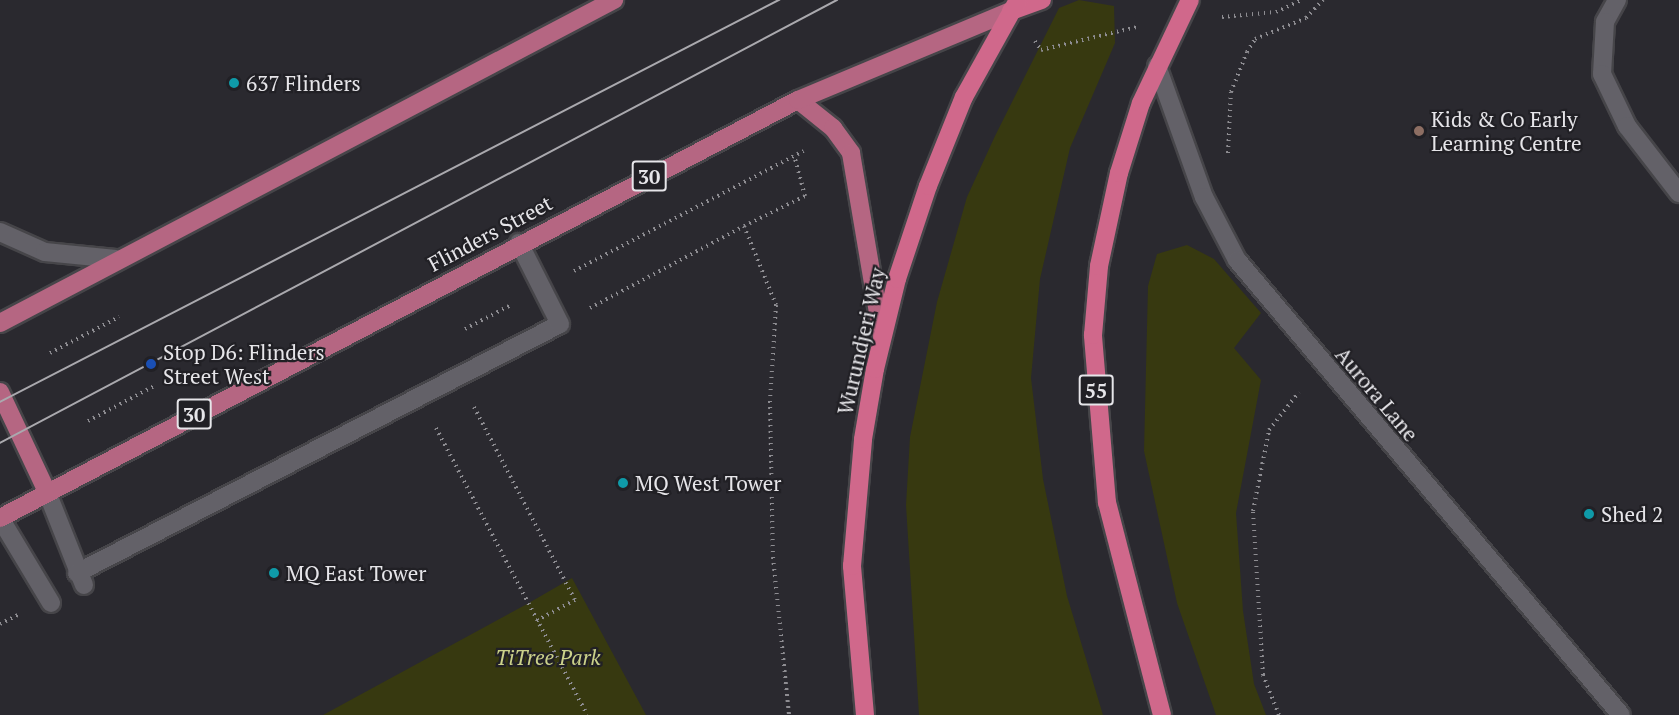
<!DOCTYPE html>
<html>
<head>
<meta charset="utf-8">
<style>
	body { margin:0 }
	#map { position:relative; width:1679px; height:715px; overflow:hidden; background:#2a292f; font-family:"PT Serif",serif }
	div>[style] { position:absolute }
	[style*='--x'] { left:calc(var(--x)*1px); top:calc(var(--y)*1px); width:calc(var(--w)*1px); rotate:calc(var(--a)*1deg) }
	.green>* { inset:0; background:#373910 }
	.path>* { height:4px; margin-top:-2px; transform-origin:0; background:repeating-linear-gradient(90deg,#8e8d92 0 1.5px,transparent 0 6px) }
	.roads { filter:drop-shadow(2px 0 #464549) drop-shadow(-2px 0 #464549) drop-shadow(0 2px #464549) drop-shadow(0 -2px #464549) }
	.service>* { height:18px; margin:-9px; padding:0 9px; transform-origin:9px; border-radius:9px; background:#636168 }
	.minor>* { height:18px; margin:-9px; padding:0 9px; transform-origin:9px; border-radius:9px; background:#636168 }
	.primary>* { height:18px; margin:-9px; padding:0 9px; transform-origin:9px; border-radius:9px; background:#b56682 }
	.trunk>* { height:18px; margin:-9px; padding:0 9px; transform-origin:9px; border-radius:9px; background:#d0688b }
	.tram>* { height:1.5px; margin:-0.75px; padding:0 0.75px; transform-origin:0.75px; border-radius:0.75px; background:#aaa9ae }
	.dots>* { width:16px; height:16px; translate:-50% -50%; box-sizing:border-box; border:3px solid #212025; border-radius:50% }
	span { translate:-50% -50%; white-space:nowrap; text-align:center; line-height:1.15; -webkit-text-stroke:4.5px #212025; paint-order:stroke }
	.shield-label span { padding:2px 4px; background:#212025; border:2px solid; border-radius:4px; -webkit-text-stroke-width:0 }
	.shield-label { font-size:20px; color:#e6e5e9; font-weight:700 }
	.poi-label { font-size:21px; color:#e6e5e9 }
	.left { translate:0 -50%; text-align:left }
	.street-label { font-size:21px; color:#e6e5e9 }
	.park-label { font-size:21px; color:#cbd18a; font-style:italic }
</style>
</head>
<body>
<div id="map">
	<div class="green">
		<i style="clip-path:polygon(1079px 0,1114px 6px,1115px 43px,1070px 148px,1040px 279px,1031px 378px,1043px 479px,1067px 596px,1103px 715px,919px 715px,906px 505px,910px 437px,937px 302px,967px 197px,995px 136px,1059px 8px)"></i>
		<i style="clip-path:polygon(1187px 245px,1214px 259px,1261px 313px,1234px 348px,1261px 380px,1236px 513px,1243px 611px,1254px 684px,1266px 715px,1216px 715px,1177px 603px,1144px 451px,1148px 286px,1157px 254px)"></i>
		<i style="clip-path:polygon(572px 578px,646px 715px,323px 715px,527px 604px)"></i>
	</div>
	<div class="path">
		<i style="--x:1222;--y:17;--w:54;--a:-5.3"></i>
		<i style="--x:1276;--y:12;--w:29;--a:-25"></i>
		<i style="--x:1035;--y:41;--w:11;--a:56"></i>
		<i style="--x:1041;--y:50;--w:99;--a:-13.5"></i>
		<i style="--x:1228;--y:153;--w:61;--a:-87.2"></i>
		<i style="--x:1231;--y:92;--w:43;--a:-68.2"></i>
		<i style="--x:1247;--y:52;--w:15;--a:-58"></i>
		<i style="--x:1255;--y:39;--w:55;--a:-22.4"></i>
		<i style="--x:1306;--y:18;--w:25;--a:-47"></i>
		<i style="--x:744;--y:226;--w:68;--a:-26.2"></i>
		<i style="--x:805;--y:196;--w:42;--a:-105"></i>
		<i style="--x:574;--y:271;--w:259;--a:-27.6"></i>
		<i style="--x:590;--y:308;--w:174;--a:-28"></i>
		<i style="--x:744;--y:226;--w:85;--a:67.9"></i>
		<i style="--x:776;--y:305;--w:96;--a:93.6"></i>
		<i style="--x:770;--y:401;--w:156;--a:88.9"></i>
		<i style="--x:773;--y:557;--w:159;--a:84.2"></i>
		<i style="--x:465;--y:329;--w:52;--a:-27.6"></i>
		<i style="--x:50;--y:353;--w:78;--a:-27.6"></i>
		<i style="--x:474;--y:407;--w:218;--a:62.4"></i>
		<i style="--x:575;--y:600;--w:44;--a:151.7"></i>
		<i style="--x:88;--y:421;--w:77;--a:-27.9"></i>
		<i style="--x:436;--y:428;--w:324;--a:62.2"></i>
		<i style="--x:0;--y:624;--w:20;--a:-27"></i>
		<i style="--x:1279;--y:715;--w:43;--a:-111.8"></i>
		<i style="--x:1263;--y:675;--w:164;--a:-93.5"></i>
		<i style="--x:1253;--y:511;--w:83;--a:-78.8"></i>
		<i style="--x:1269;--y:430;--w:48;--a:-51.7"></i>
	</div>
	<div class="roads">
		<div class="service">
			<i style="--x:47;--y:492;--w:100;--a:68.3"></i>
			<i style="--x:0;--y:518;--w:99;--a:59"></i>
			<i style="--x:77;--y:573;--w:543;--a:-27.27"></i>
			<i style="--x:560;--y:324;--w:91;--a:-116.8"></i>
		</div>
		<div class="minor">
			<i style="--x:1617;--y:0;--w:25;--a:119"></i>
			<i style="--x:1605;--y:22;--w:52;--a:93.3"></i>
			<i style="--x:1602;--y:74;--w:58;--a:64.3"></i>
			<i style="--x:1627;--y:126;--w:85;--a:52.2"></i>
			<i style="--x:1157;--y:66;--w:139;--a:70.3"></i>
			<i style="--x:1204;--y:197;--w:71;--a:62.4"></i>
			<i style="--x:1237;--y:260;--w:595;--a:49.84"></i>
			<i style="--x:0;--y:232;--w:49;--a:24"></i>
			<i style="--x:45;--y:252;--w:71;--a:5.6"></i>
		</div>
		<div class="primary">
			<i style="--x:798;--y:100;--w:45;--a:38.7"></i>
			<i style="--x:833;--y:128;--w:31;--a:54"></i>
			<i style="--x:851;--y:153;--w:186;--a:80.4"></i>
			<i style="--x:0;--y:323;--w:694;--a:-27.75"></i>
			<i style="--x:0;--y:392;--w:110;--a:64.8"></i>
			<i style="--x:0;--y:518;--w:901;--a:-27.65"></i>
			<i style="--x:798;--y:100;--w:231;--a:-22.7"></i>
		</div>
		<div class="trunk">
			<i style="--x:1011;--y:11;--w:33;--a:-20"></i>
			<i style="--x:865;--y:715;--w:150;--a:-95"></i>
			<i style="--x:852;--y:566;--w:127;--a:-85"></i>
			<i style="--x:863;--y:439;--w:71;--a:-80.3"></i>
			<i style="--x:875;--y:369;--w:93;--a:-76.3"></i>
			<i style="--x:897;--y:279;--w:98;--a:-71.6"></i>
			<i style="--x:928;--y:186;--w:96;--a:-68"></i>
			<i style="--x:964;--y:97;--w:111;--a:-60.9"></i>
			<i style="--x:1162;--y:715;--w:219;--a:-104.5"></i>
			<i style="--x:1107;--y:503;--w:169;--a:-94.8"></i>
			<i style="--x:1093;--y:335;--w:69;--a:-85"></i>
			<i style="--x:1099;--y:266;--w:95;--a:-77.9"></i>
			<i style="--x:1119;--y:173;--w:73;--a:-72.6"></i>
			<i style="--x:1141;--y:103;--w:114;--a:-64.6"></i>
		</div>
	</div>
	<div class="tram">
		<i style="--x:0;--y:402;--w:877;--a:-27.3"></i>
		<i style="--x:0;--y:443;--w:947;--a:-27.89"></i>
	</div>
	<div class="dots">
		<i style="left:234px;top:83px;background:#0f9aa8"></i>
		<i style="left:1419px;top:131px;background:#8d6e63"></i>
		<i style="left:151px;top:364px;background:#1a4fb4"></i>
		<i style="left:623px;top:483px;background:#0f9aa8"></i>
		<i style="left:1589px;top:514px;background:#0f9aa8"></i>
		<i style="left:274px;top:573px;background:#0f9aa8"></i>
	</div>
	<div class="shield-label">
		<span style="left:649px;top:176px">30</span>
		<span style="left:1096px;top:390px">55</span>
		<span style="left:194px;top:414px">30</span>
	</div>
	<div class="poi-label">
		<span class="left" style="left:246px;top:83px">637 Flinders</span>
		<span class="left" style="left:1431px;top:131px">Kids &amp; Co Early<br>Learning Centre</span>
		<span class="left" style="left:163px;top:364px">Stop D6: Flinders<br>Street West</span>
		<span class="left" style="left:635px;top:483px">MQ West Tower</span>
		<span class="left" style="left:1601px;top:514px">Shed 2</span>
		<span class="left" style="left:286px;top:573px">MQ East Tower</span>
	</div>
	<div class="street-label">
		<span style="left:490px;top:233px;rotate:-28deg">Flinders Street</span>
		<span style="left:861px;top:341px;rotate:-77deg">Wurundjeri Way</span>
		<span style="left:1377px;top:394px;rotate:50deg">Aurora Lane</span>
	</div>
	<div class="park-label">
		<span style="left:548px;top:657px">TiTree Park</span>
	</div>
</div>
</body>
</html>
